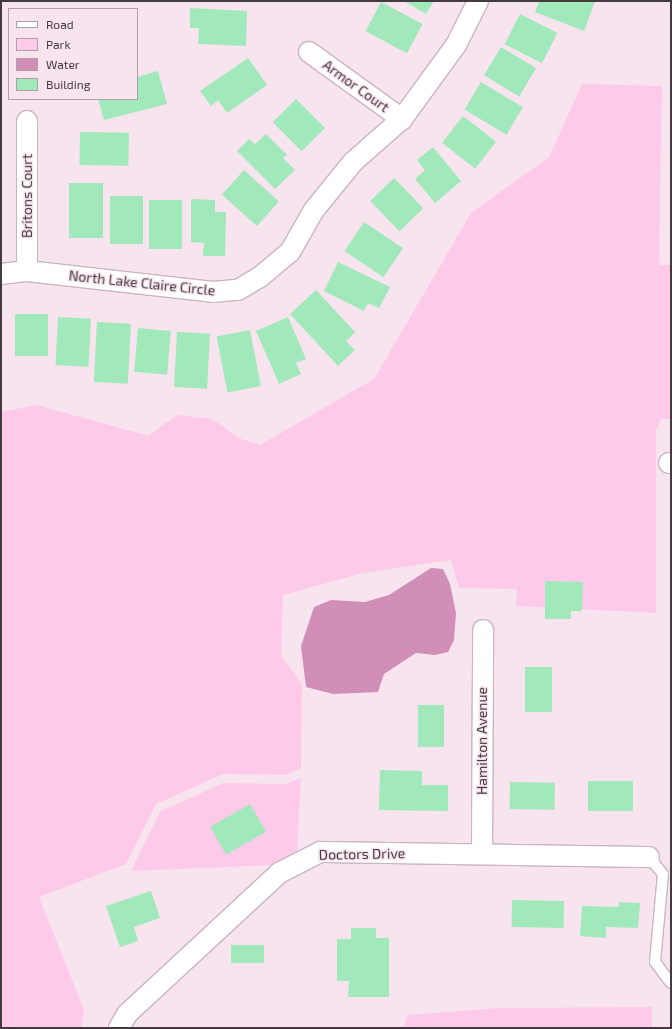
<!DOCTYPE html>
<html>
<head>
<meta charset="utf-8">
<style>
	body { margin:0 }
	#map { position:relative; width:672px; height:1029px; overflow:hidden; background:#f8e4ef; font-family:"Exo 2",sans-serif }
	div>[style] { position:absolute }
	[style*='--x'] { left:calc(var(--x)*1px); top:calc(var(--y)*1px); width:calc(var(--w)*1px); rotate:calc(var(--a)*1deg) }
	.green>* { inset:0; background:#fecae9 }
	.water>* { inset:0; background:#d18fb7 }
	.building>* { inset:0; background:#a1e8ba; transform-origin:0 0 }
	.roads { filter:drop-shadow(1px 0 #c9b5c0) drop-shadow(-1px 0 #c9b5c0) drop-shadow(0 1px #c9b5c0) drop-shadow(0 -1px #c9b5c0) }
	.service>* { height:10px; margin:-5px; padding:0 5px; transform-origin:5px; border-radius:5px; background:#fff }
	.minor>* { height:20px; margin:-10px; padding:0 10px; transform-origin:10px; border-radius:10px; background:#fff }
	span { translate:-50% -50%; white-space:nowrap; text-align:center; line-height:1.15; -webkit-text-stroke:3px #f8e4ef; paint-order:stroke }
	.street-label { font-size:14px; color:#423a3e }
	.frame { position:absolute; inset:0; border:2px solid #423a3e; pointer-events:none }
	.legend { position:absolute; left:8px; top:8px; width:130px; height:92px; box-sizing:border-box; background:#f8e4ef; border:1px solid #afa0a8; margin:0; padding:5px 7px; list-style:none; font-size:12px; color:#423a3e }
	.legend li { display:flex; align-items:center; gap:8px; height:20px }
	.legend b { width:20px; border:1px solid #afa0a8 }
</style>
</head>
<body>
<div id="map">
	<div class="green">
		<i style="clip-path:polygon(582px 84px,662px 86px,659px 265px,671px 265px,671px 419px,661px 419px,656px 430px,656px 613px,516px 606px,517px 589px,459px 588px,451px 560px,363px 573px,283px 595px,281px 655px,302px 684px,301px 768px,287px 775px,223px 774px,156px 804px,126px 864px,39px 897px,84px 1010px,81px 1028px,1px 1028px,1px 412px,37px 405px,148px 436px,177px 415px,212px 419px,241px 439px,260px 445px,374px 379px,471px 213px,549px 157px)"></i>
		<i style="clip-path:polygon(301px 778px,297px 850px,274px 865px,131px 871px,161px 811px,224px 783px,286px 784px)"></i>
		<i style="clip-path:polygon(652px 1007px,652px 1028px,403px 1028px,408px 1015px,500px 1008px)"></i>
	</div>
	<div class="water">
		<i style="clip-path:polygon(431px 568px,443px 569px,450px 584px,456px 613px,454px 640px,448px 652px,435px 655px,416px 653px,384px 674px,378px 692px,333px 694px,306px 687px,301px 646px,314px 607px,331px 600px,365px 602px,389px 595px)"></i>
	</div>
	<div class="building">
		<i style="clip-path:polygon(404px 1px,434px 1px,426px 14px)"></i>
		<i style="clip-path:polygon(539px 1px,595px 1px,584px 31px,535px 12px)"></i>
		<i style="left:381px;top:2px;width:47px;height:33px;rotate:28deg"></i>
		<i style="clip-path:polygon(190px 8px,247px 11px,246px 46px,198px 44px,199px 28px,190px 28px)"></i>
		<i style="left:520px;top:14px;width:42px;height:34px;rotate:27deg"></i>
		<i style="left:501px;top:47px;width:41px;height:33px;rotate:31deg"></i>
		<i style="clip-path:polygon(248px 58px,267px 85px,227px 113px,218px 100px,211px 106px,200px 91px)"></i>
		<i style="clip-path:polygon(158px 71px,167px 104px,104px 120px,98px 99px,137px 99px,137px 77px)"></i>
		<i style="left:481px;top:82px;width:49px;height:32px;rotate:31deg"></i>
		<i style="left:296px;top:99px;width:41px;height:33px;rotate:45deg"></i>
		<i style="left:463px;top:116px;width:42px;height:34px;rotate:38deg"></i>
		<i style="left:80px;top:132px;width:49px;height:33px;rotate:1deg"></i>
		<i style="clip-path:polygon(266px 134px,287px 155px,283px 158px,295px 170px,275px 189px,237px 151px,249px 139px,255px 144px)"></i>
		<i style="clip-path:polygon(433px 147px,461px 181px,435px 203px,415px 179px,425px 170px,417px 160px)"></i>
		<i style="left:244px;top:170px;width:47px;height:33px;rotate:42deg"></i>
		<i style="left:394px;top:178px;width:42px;height:33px;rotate:46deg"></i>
		<i style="left:69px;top:183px;width:34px;height:55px"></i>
		<i style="left:110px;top:196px;width:33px;height:48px"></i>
		<i style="clip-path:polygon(191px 199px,215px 200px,215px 212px,226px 212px,225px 256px,203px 256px,204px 243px,191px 242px)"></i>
		<i style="left:149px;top:200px;width:33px;height:49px"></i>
		<i style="left:364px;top:222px;width:47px;height:35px;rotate:34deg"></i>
		<i style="clip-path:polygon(338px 262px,390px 287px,379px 308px,368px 303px,364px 311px,324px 291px)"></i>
		<i style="clip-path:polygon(316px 290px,355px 332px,346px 341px,355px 350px,338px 366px,290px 314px)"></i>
		<i style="left:15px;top:314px;width:33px;height:42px"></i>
		<i style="left:58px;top:317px;width:33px;height:48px;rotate:3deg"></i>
		<i style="clip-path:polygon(288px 317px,306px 359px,296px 363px,301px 374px,279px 384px,256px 331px)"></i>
		<i style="left:97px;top:322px;width:34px;height:60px;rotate:3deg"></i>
		<i style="left:138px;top:328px;width:33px;height:44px;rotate:5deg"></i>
		<i style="left:250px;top:330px;width:57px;height:34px;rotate:79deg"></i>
		<i style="left:177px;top:332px;width:33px;height:55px;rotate:3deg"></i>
		<i style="clip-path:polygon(545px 581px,583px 582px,582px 611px,571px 611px,571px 619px,545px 619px)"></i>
		<i style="left:525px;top:667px;width:27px;height:45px"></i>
		<i style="left:418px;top:705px;width:26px;height:42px"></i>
		<i style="clip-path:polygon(380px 770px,422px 771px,422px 785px,448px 785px,448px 811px,379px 810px)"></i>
		<i style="left:588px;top:781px;width:45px;height:30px"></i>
		<i style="left:510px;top:782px;width:45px;height:27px;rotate:1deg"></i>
		<i style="left:250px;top:804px;width:32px;height:46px;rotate:60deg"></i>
		<i style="clip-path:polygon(151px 891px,160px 918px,134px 927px,138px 941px,120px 947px,106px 906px)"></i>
		<i style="left:512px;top:900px;width:52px;height:27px;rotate:1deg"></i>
		<i style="clip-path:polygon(619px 902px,640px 903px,638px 928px,606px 927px,606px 938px,580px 936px,582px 906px,619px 907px)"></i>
		<i style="clip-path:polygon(351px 928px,376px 928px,376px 938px,389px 938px,389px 997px,348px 997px,349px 981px,337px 981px,337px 939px,351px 939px)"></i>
		<i style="left:231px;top:945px;width:33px;height:18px"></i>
	</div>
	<div class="roads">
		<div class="service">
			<i style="--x:649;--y:857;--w:22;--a:51"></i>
			<i style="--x:663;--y:874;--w:88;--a:95.2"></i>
			<i style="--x:655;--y:962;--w:26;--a:53"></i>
		</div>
		<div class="minor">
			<i style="--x:309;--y:52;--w:115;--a:35.8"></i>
			<i style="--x:27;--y:121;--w:150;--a:90"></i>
			<i style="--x:1;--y:274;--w:26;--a:-7"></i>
			<i style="--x:27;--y:271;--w:187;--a:6.4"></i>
			<i style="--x:213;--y:292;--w:25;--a:-5"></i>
			<i style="--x:238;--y:290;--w:26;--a:-31"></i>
			<i style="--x:260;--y:277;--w:39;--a:-40"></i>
			<i style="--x:290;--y:252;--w:48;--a:-60.3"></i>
			<i style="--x:314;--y:210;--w:62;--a:-50.9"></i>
			<i style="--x:353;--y:162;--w:65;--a:-41.3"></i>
			<i style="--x:402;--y:119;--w:92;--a:-53.9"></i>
			<i style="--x:456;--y:45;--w:49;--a:-63.4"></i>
			<i style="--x:669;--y:463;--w:2;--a:0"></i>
			<i style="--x:482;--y:853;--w:223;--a:-89.7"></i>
			<i style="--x:119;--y:1028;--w:16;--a:-60"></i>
			<i style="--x:127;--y:1014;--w:207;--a:-42.8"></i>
			<i style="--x:279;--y:873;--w:46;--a:-27.1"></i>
			<i style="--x:320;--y:852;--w:329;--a:0.9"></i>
		</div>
	</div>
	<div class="street-label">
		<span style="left:356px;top:86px;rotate:36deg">Armor Court</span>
		<span style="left:27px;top:196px;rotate:-90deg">Britons Court</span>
		<span style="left:142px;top:283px;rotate:6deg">North Lake Claire Circle</span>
		<span style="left:482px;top:741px;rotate:-90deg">Hamilton Avenue</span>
		<span style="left:362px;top:854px;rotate:-1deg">Doctors Drive</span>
	</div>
	<div class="frame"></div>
	<ul class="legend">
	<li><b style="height:5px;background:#fff"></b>Road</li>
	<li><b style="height:11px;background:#fecae9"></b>Park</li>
	<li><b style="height:11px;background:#d18fb7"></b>Water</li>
	<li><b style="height:11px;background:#a1e8ba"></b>Building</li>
	</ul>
</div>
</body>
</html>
